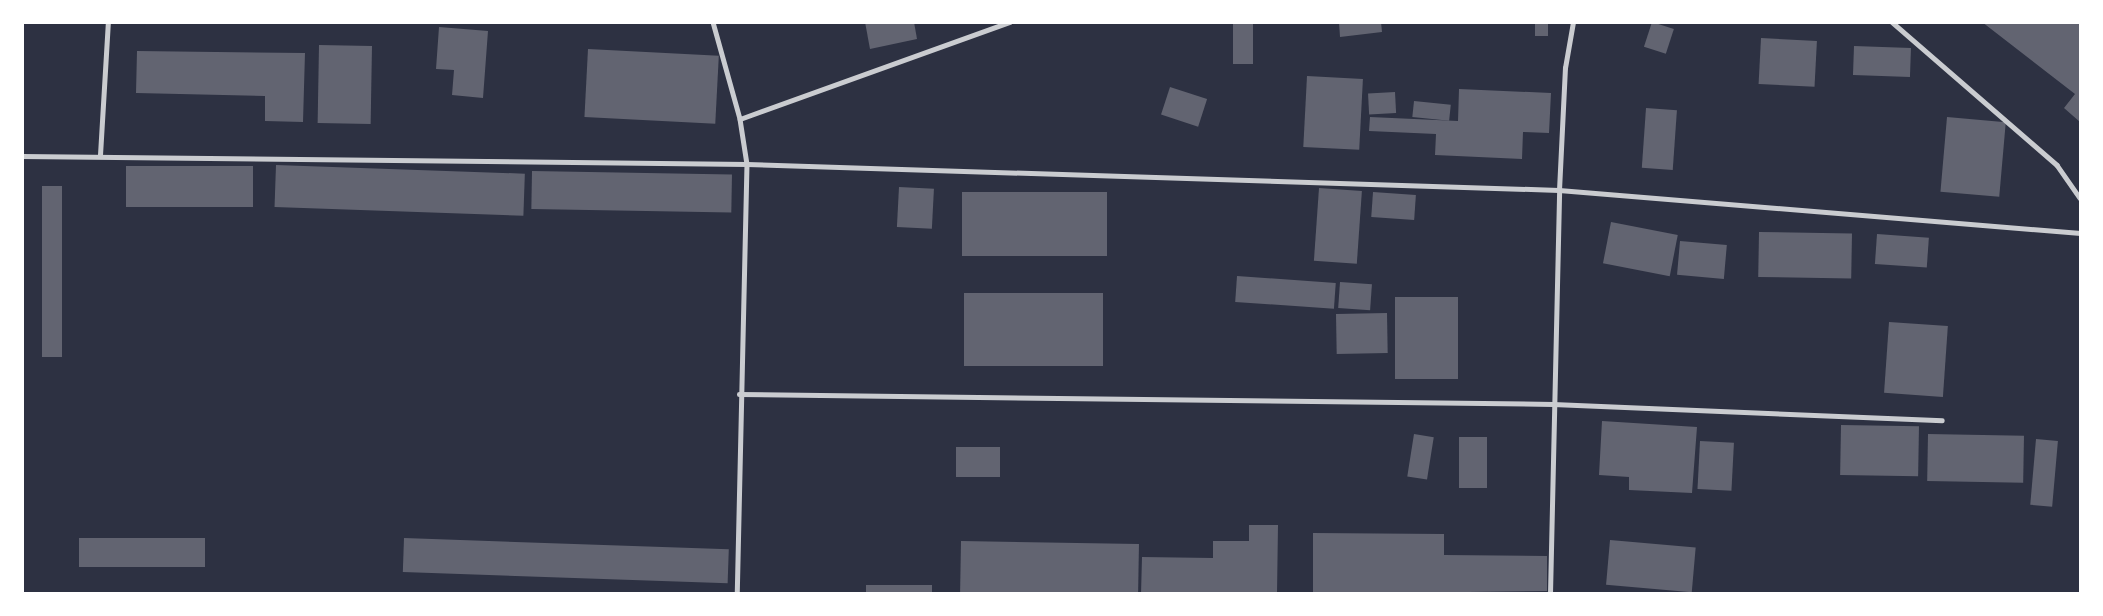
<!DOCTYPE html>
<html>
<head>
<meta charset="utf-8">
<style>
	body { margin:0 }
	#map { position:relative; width:2103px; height:616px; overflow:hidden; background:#2d3142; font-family:Inter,sans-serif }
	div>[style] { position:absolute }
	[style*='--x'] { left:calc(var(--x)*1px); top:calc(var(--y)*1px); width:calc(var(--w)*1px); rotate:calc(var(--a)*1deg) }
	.building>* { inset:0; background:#626471; transform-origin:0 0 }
	.service>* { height:4.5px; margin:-2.25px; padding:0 2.25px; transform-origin:2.25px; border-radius:2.25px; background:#caccd0 }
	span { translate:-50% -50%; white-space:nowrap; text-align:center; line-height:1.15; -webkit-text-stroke:4.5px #fff; paint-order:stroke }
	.frame { position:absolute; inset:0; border:24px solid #fff; pointer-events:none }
</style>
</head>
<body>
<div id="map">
	<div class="building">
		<i style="clip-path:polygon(865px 22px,914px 22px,917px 39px,870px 49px)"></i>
		<i style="left:1233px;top:22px;width:20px;height:42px"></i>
		<i style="clip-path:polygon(1339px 22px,1381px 22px,1382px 32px,1340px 37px)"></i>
		<i style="left:1535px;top:22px;width:13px;height:14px"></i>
		<i style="left:1652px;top:22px;width:23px;height:26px;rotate:18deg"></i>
		<i style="clip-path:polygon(1982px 22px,2080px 22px,2080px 122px,2064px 108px,2075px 94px)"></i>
		<i style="clip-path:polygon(439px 27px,488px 31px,483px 98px,452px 95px,454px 70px,436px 69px)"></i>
		<i style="left:1761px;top:38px;width:56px;height:46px;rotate:3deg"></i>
		<i style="left:319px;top:45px;width:53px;height:78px;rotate:1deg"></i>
		<i style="left:1854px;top:46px;width:57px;height:29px;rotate:2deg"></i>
		<i style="left:588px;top:49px;width:131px;height:68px;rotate:3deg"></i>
		<i style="clip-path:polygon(137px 51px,305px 53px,303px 122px,265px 121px,265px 96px,136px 93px)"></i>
		<i style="left:1307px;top:76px;width:56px;height:71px;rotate:3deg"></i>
		<i style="left:1170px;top:87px;width:39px;height:29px;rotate:18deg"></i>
		<i style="clip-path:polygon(1459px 89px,1551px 93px,1549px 133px,1523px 132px,1522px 159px,1435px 155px,1436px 134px,1369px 131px,1370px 117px,1458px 121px)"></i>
		<i style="left:1395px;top:92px;width:21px;height:27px;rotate:87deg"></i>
		<i style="left:1414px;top:101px;width:37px;height:16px;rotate:6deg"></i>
		<i style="left:1646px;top:108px;width:31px;height:60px;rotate:4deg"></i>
		<i style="left:1947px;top:117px;width:59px;height:75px;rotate:5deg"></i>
		<i style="left:276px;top:165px;width:249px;height:42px;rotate:2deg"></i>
		<i style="left:126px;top:166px;width:127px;height:41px"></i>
		<i style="left:532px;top:171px;width:200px;height:38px;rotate:1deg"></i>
		<i style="left:42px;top:186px;width:20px;height:171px"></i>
		<i style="left:899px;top:187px;width:35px;height:40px;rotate:3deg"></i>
		<i style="left:1319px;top:188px;width:43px;height:73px;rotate:4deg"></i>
		<i style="left:962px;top:192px;width:145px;height:64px"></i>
		<i style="left:1373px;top:192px;width:43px;height:25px;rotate:4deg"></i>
		<i style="left:1611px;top:222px;width:68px;height:42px;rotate:11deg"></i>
		<i style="left:1759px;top:232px;width:93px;height:45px;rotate:1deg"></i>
		<i style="left:1877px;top:234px;width:52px;height:30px;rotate:4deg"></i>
		<i style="left:1680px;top:241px;width:47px;height:34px;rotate:5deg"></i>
		<i style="left:1237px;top:276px;width:99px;height:26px;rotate:4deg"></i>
		<i style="left:1340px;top:282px;width:32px;height:26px;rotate:4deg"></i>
		<i style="left:964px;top:293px;width:139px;height:73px"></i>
		<i style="left:1395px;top:297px;width:63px;height:82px"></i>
		<i style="left:1387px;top:313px;width:40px;height:51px;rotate:89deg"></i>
		<i style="left:1889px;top:322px;width:59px;height:71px;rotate:4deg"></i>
		<i style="clip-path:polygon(1602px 421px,1697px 427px,1692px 493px,1629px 490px,1629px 477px,1599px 475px)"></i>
		<i style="left:1841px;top:425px;width:78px;height:50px;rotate:1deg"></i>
		<i style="left:1414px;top:434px;width:20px;height:43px;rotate:9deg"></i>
		<i style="left:1928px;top:434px;width:96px;height:47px;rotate:1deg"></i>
		<i style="left:1459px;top:437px;width:28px;height:51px"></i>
		<i style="left:2036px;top:439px;width:22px;height:66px;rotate:5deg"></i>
		<i style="left:1700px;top:441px;width:34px;height:48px;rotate:3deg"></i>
		<i style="left:956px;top:447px;width:44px;height:30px"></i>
		<i style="clip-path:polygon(1249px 525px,1278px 525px,1277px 594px,1141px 594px,1142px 557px,1213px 558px,1213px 541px,1249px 541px)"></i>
		<i style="clip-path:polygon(1313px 533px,1444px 534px,1444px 555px,1547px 556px,1547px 591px,1313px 594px)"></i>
		<i style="left:79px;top:538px;width:126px;height:29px"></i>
		<i style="left:404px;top:538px;width:325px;height:34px;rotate:2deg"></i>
		<i style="left:1610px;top:540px;width:86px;height:45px;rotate:5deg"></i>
		<i style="left:961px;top:541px;width:178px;height:53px;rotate:1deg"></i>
		<i style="left:866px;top:585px;width:66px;height:9px"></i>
	</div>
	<div class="service">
		<i style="--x:713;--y:22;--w:101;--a:74.4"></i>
		<i style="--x:740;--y:119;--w:46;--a:81.2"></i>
		<i style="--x:747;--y:164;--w:430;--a:91.3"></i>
		<i style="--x:1892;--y:22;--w:218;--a:40.9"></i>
		<i style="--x:2057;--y:165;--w:40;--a:55.1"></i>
		<i style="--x:740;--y:119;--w:287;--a:-19.8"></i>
		<i style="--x:100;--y:155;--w:133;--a:-86.6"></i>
		<i style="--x:22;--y:156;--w:725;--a:0.63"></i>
		<i style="--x:747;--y:164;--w:812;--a:1.83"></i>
		<i style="--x:1559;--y:190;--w:523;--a:4.72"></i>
		<i style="--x:739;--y:394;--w:814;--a:0.7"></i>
		<i style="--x:1553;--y:404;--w:389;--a:2.4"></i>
		<i style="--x:1550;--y:594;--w:404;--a:-88.7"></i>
		<i style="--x:1559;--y:190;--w:122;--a:-87.2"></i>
		<i style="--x:1565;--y:68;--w:47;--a:-80.1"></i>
	</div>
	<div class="frame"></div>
</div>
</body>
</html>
